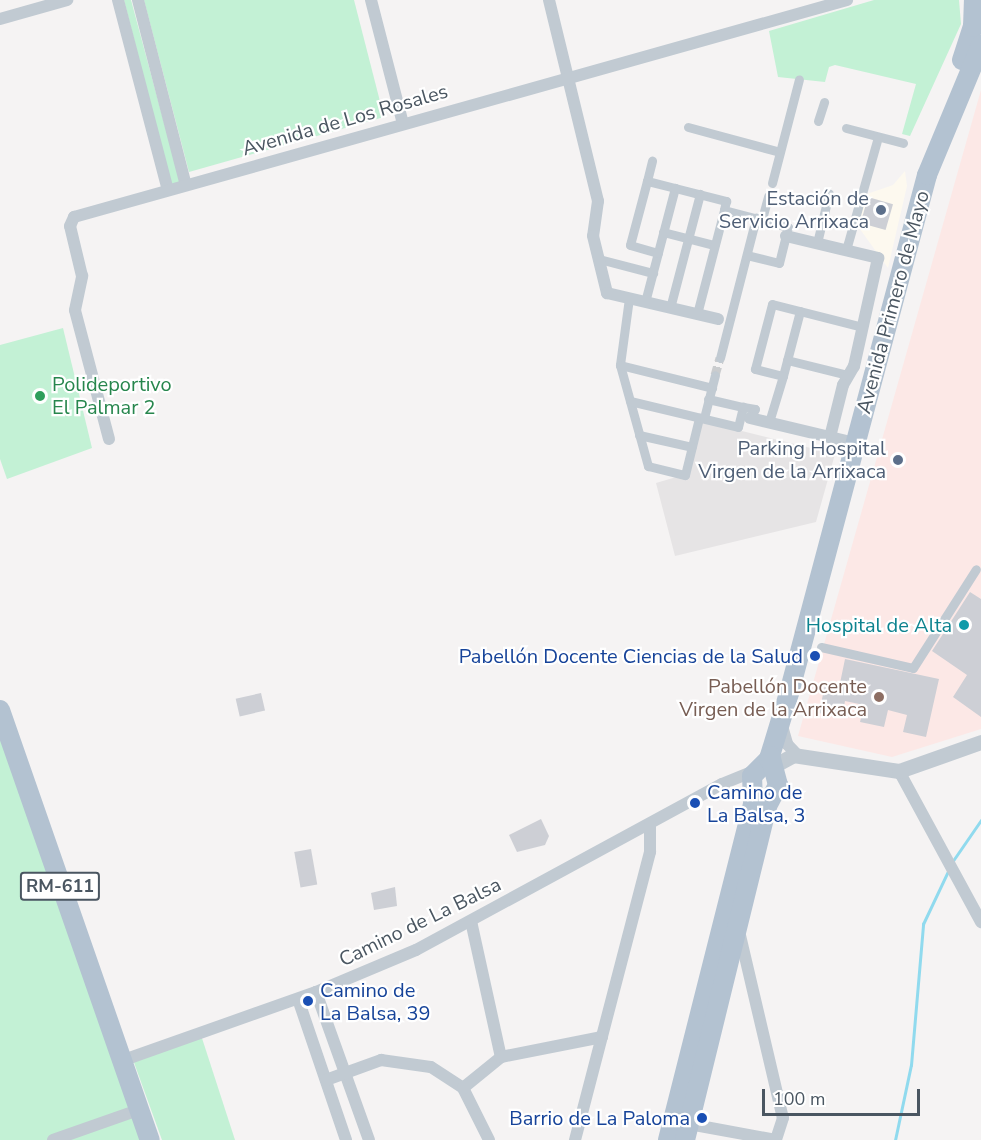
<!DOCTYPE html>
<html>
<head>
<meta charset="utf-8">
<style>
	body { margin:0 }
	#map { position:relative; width:981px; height:1140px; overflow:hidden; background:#f5f3f3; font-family:"Nunito Sans",sans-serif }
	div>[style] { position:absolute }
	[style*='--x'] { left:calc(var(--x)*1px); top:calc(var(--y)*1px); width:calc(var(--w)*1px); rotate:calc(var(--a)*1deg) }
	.commercial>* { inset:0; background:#fdf9ef }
	.education>* { inset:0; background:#e6e4e5 }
	.medical>* { inset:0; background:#fce8e6 }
	.green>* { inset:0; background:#c3f1d5 }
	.stream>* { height:3px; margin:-1.5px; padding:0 1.5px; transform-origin:1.5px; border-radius:1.5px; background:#90daee }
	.building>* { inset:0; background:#cdcfd5; transform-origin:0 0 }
	.pedestrian-tunnel>* { height:9px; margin-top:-4.5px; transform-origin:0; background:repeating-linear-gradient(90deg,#caccce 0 9px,transparent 0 13.5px) }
	.pedestrian>* { height:9px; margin:-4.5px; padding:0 4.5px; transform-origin:4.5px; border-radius:4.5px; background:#c1cad2 }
	.minor>* { height:12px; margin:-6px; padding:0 6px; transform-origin:6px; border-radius:6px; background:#c1cad2 }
	.tertiary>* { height:15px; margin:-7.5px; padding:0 7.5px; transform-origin:7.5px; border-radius:7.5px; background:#c1cad2 }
	.primary>* { height:20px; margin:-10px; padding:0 10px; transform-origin:10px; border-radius:10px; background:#b3c2d1 }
	.dots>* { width:16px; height:16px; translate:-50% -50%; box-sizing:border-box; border:3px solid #fff; border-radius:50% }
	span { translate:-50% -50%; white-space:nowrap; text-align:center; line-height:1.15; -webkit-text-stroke:4.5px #fff; paint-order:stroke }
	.shield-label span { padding:2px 4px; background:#fff; border:2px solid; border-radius:4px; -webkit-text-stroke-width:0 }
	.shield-label { font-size:18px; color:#4a5661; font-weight:700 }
	.street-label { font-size:20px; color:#4a5661 }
	.service-label { font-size:20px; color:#4e5e75 }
	.right { translate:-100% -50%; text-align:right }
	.leisure-label { font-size:20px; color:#27864d }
	.left { translate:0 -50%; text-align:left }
	.culture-label { font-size:20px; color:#0d838f }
	.transit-label { font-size:20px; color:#164399 }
	.education-label { font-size:20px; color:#785e54 }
	.scale { position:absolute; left:762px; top:1089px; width:158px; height:27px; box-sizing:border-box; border:3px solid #4a5661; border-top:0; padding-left:8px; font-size:18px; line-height:21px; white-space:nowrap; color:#4a5661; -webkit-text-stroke:4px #fff; paint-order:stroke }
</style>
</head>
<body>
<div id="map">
	<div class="commercial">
		<i style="clip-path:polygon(905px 171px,907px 186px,888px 268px,857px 225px,864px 195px,893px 185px)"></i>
	</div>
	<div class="education">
		<i style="clip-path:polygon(702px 421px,835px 454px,816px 522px,675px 556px,656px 483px,690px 473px)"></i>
	</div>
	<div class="medical">
		<i style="clip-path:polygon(981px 90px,981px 729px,892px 757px,798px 736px)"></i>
	</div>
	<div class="green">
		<i style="clip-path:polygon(124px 0,131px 0,180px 182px,171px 185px)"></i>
		<i style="clip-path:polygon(144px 0,354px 0,384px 117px,189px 172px)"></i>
		<i style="clip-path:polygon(874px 0,959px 0,961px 24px,910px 136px,902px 134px,916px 84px,835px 65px,829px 67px,825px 82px,778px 77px,769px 31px)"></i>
		<i style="clip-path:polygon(63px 328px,92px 448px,7px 479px,0 459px,0 345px)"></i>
		<i style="clip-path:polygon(0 722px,150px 1140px,0 1140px)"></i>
		<i style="clip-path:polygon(200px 1032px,235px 1140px,162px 1140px,132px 1057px)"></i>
	</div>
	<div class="stream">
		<i style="--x:952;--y:862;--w:51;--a:-55.4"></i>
		<i style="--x:895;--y:1140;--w:77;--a:-78"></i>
		<i style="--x:911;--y:1065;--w:142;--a:-85.1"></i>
		<i style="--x:923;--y:924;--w:59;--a:-64.7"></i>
	</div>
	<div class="building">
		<i style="left:868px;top:197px;width:26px;height:27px;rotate:16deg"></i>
		<i style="clip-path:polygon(970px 592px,981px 599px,981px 717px,953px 697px,967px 675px,932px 651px)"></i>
		<i style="clip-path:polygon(845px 659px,939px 679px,926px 737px,903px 732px,907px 715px,888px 710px,884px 727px,860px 722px,864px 705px,845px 701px,842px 718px,819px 713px,825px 685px,839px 688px)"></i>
		<i style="left:261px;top:693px;width:18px;height:26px;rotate:77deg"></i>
		<i style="clip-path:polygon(541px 819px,549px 836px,545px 845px,517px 852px,509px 835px)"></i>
		<i style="left:311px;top:849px;width:36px;height:17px;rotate:80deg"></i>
		<i style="clip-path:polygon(395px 887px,397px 906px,374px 910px,371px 893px)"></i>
	</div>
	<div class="pedestrian-tunnel">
		<i style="--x:715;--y:375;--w:18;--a:-74"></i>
	</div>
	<div class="pedestrian">
		<i style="--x:818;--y:121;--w:20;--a:-72"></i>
		<i style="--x:688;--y:127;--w:95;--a:15.2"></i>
		<i style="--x:846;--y:128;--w:59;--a:14.7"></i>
		<i style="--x:647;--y:181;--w:21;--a:-76"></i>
		<i style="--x:772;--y:183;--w:107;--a:-75.4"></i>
		<i style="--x:675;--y:188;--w:53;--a:14.3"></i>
		<i style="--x:726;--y:201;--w:9;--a:103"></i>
		<i style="--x:724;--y:210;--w:66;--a:14.9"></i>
		<i style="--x:788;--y:227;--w:37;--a:104"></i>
		<i style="--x:779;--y:263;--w:33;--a:-166"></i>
		<i style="--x:762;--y:219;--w:24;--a:-75"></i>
		<i style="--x:663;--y:232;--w:53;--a:14.3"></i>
		<i style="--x:817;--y:243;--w:51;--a:-76.5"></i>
		<i style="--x:846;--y:250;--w:117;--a:-74.2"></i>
		<i style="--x:599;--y:259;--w:56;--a:14.5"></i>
		<i style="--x:629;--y:298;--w:68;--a:97.7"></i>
		<i style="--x:620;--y:365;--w:105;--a:74.5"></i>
		<i style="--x:648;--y:466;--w:38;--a:14"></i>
		<i style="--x:685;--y:475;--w:59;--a:-76.2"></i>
		<i style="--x:645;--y:302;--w:118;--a:-75.3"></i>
		<i style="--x:675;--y:188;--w:29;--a:-166"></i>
		<i style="--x:647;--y:181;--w:66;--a:104.9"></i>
		<i style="--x:630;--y:245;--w:29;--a:16"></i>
		<i style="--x:670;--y:308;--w:118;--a:-75.3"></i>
		<i style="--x:800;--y:311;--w:67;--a:104.7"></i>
		<i style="--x:783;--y:376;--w:29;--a:-166"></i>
		<i style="--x:755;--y:369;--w:67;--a:-75.3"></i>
		<i style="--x:772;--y:304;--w:94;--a:14.2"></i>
		<i style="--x:697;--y:314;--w:107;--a:-75.4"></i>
		<i style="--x:720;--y:358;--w:145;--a:-75.6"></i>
		<i style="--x:787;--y:360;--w:63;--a:13.8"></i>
		<i style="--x:620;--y:365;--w:95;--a:14"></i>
		<i style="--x:708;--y:399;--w:36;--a:13"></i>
		<i style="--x:630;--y:401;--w:111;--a:13.5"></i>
		<i style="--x:738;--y:427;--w:21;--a:-76"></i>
		<i style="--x:743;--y:407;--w:12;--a:9"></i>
		<i style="--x:755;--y:409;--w:10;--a:119"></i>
		<i style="--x:704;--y:418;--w:44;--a:-75.7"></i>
		<i style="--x:769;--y:422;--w:48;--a:-73.1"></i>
		<i style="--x:639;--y:435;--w:54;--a:12.8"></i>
		<i style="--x:821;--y:647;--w:94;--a:12.9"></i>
		<i style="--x:913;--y:668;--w:117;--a:-57.5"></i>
	</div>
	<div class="minor">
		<i style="--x:118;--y:0;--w:196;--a:75.3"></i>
		<i style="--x:138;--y:0;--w:191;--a:75.5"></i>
		<i style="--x:371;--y:0;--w:128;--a:75.5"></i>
		<i style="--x:549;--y:0;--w:207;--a:76.3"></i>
		<i style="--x:598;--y:201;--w:35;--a:98"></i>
		<i style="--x:593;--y:236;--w:59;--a:76.2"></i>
		<i style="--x:607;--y:293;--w:114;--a:13.2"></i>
		<i style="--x:0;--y:19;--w:70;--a:-15.8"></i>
		<i style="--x:786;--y:236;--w:95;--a:13.4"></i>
		<i style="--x:878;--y:258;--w:111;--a:102.5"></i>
		<i style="--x:854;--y:366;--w:22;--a:120"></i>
		<i style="--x:843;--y:385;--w:54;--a:104"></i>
		<i style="--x:750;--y:418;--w:108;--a:13.4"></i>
		<i style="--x:109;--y:439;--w:133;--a:-104.8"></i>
		<i style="--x:75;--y:310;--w:35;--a:-78"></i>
		<i style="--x:82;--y:276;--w:51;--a:-103.5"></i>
		<i style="--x:70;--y:226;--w:10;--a:-66"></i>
		<i style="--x:74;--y:217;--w:803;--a:-15.68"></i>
		<i style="--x:782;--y:726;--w:19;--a:74"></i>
		<i style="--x:787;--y:744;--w:16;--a:47"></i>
		<i style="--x:899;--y:771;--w:172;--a:61.5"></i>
		<i style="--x:471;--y:921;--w:139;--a:77.6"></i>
		<i style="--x:739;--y:931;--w:192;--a:76.8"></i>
		<i style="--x:783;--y:1118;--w:23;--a:108"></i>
		<i style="--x:316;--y:992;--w:157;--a:70.3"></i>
		<i style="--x:298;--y:999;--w:149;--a:71.2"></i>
		<i style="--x:121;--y:1061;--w:207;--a:-19.5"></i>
		<i style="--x:316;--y:992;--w:108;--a:-22.8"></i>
		<i style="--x:416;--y:950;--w:348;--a:-28.5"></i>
		<i style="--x:722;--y:784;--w:35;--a:-22"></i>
		<i style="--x:326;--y:1080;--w:59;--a:-20"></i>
		<i style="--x:381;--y:1060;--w:50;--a:8"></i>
		<i style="--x:431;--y:1067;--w:38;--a:33"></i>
		<i style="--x:463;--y:1088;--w:58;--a:63.4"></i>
		<i style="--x:463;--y:1088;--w:49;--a:-39.2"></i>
		<i style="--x:501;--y:1057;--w:103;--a:-11.2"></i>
		<i style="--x:689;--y:1124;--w:88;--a:10.4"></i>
		<i style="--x:53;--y:1140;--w:90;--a:-19.4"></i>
		<i style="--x:575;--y:1140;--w:298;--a:-75.4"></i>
		<i style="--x:650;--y:852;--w:28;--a:-90"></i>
	</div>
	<div class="tertiary">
		<i style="--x:770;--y:768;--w:26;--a:-29"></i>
		<i style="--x:793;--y:755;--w:107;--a:8.6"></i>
		<i style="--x:899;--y:771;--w:87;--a:-19.5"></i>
	</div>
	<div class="primary">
		<i style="--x:962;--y:60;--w:35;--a:-72"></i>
		<i style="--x:973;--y:27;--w:27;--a:-88"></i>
		<i style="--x:0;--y:710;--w:455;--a:70.8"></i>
		<i style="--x:668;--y:1140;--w:348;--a:-75.8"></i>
		<i style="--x:753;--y:803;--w:27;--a:-92"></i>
		<i style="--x:752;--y:776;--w:24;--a:-45"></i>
		<i style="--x:769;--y:759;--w:69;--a:-73.1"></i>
		<i style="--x:789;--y:693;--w:536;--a:-75.08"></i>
		<i style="--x:927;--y:175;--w:141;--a:-67.4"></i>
		<i style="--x:685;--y:1140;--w:344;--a:-76.2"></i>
		<i style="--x:767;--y:806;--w:24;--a:-62"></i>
		<i style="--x:778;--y:785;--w:30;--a:-105"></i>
	</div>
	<div class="dots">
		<i style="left:881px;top:210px;background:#5c6f8a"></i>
		<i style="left:40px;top:396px;background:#2e9e5b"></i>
		<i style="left:898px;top:460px;background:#5c6f8a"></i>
		<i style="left:964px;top:625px;background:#0f9aa8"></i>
		<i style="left:815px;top:656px;background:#1a4fb4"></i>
		<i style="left:879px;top:697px;background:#8d6e63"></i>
		<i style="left:695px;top:803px;background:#1a4fb4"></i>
		<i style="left:308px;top:1001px;background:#1a4fb4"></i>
		<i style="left:702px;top:1118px;background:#1a4fb4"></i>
	</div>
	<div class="shield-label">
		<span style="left:60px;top:886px">RM-611</span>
	</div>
	<div class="street-label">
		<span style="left:345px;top:120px;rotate:-16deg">Avenida de Los Rosales</span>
		<span style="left:893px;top:302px;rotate:-75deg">Avenida Primero de Mayo</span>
		<span style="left:420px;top:922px;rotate:-26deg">Camino de La Balsa</span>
	</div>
	<div class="service-label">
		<span class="right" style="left:869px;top:210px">Estación de<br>Servicio Arrixaca</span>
		<span class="right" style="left:886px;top:460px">Parking Hospital<br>Virgen de la Arrixaca</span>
	</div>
	<div class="leisure-label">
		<span class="left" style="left:52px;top:396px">Polideportivo<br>El Palmar 2</span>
	</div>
	<div class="culture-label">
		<span class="right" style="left:952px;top:625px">Hospital de Alta</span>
	</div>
	<div class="transit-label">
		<span class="right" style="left:803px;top:656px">Pabellón Docente Ciencias de la Salud</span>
		<span class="left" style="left:707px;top:804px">Camino de<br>La Balsa, 3</span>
		<span class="left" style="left:320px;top:1002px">Camino de<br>La Balsa, 39</span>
		<span class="right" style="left:690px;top:1118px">Barrio de La Paloma</span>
	</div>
	<div class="education-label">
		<span class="right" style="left:867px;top:698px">Pabellón Docente<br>Virgen de la Arrixaca</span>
	</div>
	<div class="scale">100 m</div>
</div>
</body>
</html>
